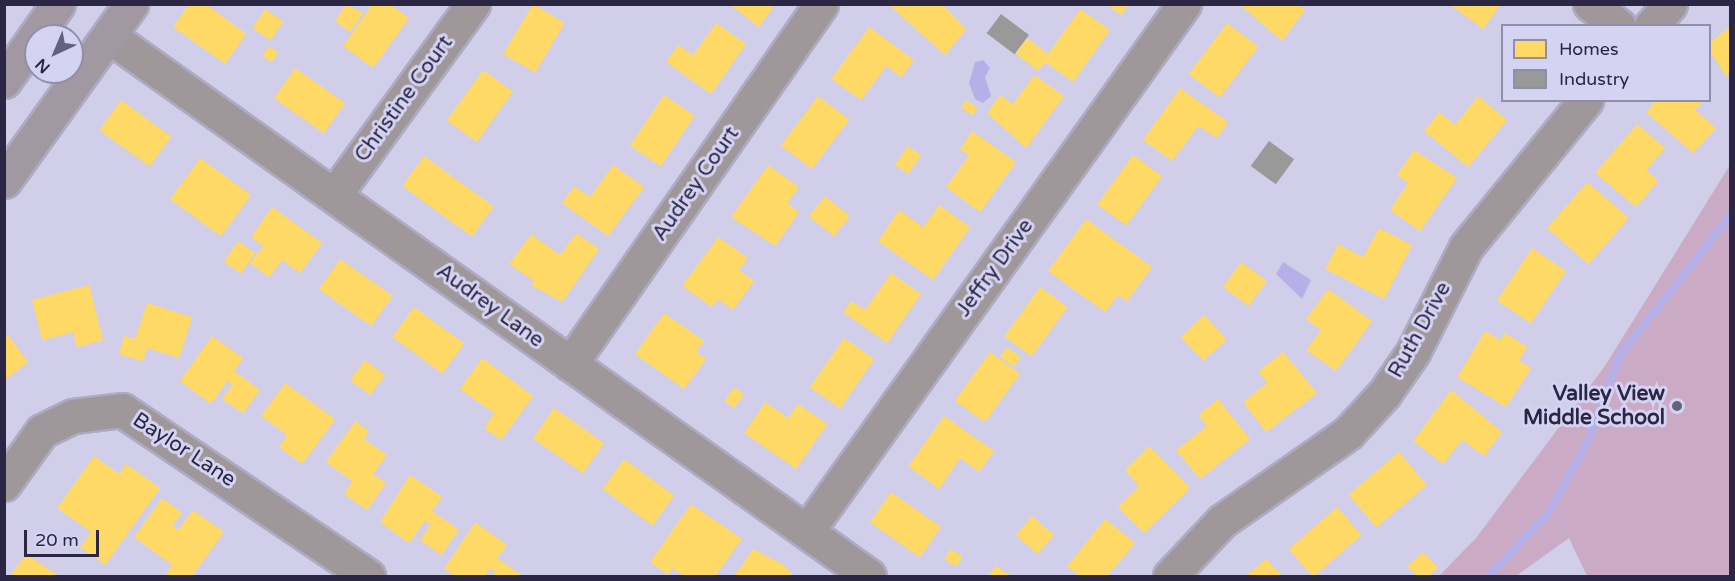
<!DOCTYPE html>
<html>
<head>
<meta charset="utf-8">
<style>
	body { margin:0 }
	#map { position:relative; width:1735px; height:581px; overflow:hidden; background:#d0cee8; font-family:"Varela Round",sans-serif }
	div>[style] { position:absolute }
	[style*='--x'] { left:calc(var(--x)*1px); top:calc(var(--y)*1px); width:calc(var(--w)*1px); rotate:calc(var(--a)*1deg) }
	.green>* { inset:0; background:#cbaac6 }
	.water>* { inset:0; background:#b5b0e8 }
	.homes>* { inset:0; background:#ffd966; transform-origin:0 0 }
	.industry>* { inset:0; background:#999; transform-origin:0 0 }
	.stream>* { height:8px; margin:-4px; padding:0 4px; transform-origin:4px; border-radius:4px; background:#b5b0e8 }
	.roads { filter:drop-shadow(2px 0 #adabc2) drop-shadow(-2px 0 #adabc2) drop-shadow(0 2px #adabc2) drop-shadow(0 -2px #adabc2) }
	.minor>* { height:33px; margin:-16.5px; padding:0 16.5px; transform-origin:16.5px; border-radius:16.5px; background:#9f979a }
	.major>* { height:33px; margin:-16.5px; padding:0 16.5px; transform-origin:16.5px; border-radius:16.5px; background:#a198a1 }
	.dots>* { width:16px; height:16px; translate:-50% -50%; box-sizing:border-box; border:3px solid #d5d3f2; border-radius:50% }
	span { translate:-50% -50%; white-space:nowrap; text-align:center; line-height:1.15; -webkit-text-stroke:6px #d5d3f2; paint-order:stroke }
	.street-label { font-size:21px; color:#2a2644 }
	.poi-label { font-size:21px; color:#2a2644; font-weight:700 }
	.right { translate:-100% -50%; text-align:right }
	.frame { position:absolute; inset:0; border:6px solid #2a2644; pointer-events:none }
	.legend { position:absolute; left:1501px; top:24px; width:210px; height:78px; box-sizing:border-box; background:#d5d3f2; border:2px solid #918eac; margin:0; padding:8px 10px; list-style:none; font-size:18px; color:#2a2644 }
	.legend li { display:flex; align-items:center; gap:12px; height:30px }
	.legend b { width:30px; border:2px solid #918eac }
	.north { position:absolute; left:24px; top:24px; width:60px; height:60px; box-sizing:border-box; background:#d5d3f2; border:2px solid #918eac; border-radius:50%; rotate:224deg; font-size:16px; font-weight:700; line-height:24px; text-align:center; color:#2a2644 }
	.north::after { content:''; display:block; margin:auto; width:21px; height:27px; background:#64617d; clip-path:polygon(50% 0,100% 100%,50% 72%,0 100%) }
	.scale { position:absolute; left:24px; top:530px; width:75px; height:27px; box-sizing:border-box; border:3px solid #2a2644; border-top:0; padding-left:8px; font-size:18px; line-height:21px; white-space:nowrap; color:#2a2644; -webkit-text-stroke:4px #d5d3f2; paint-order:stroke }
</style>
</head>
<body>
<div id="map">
	<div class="green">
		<i style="clip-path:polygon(1730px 165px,1730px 576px,1587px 576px,1569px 538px,1516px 576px,1439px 576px,1476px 538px,1605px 366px)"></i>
	</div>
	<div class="water">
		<i style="clip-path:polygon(975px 62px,983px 60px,990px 68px,985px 77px,991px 96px,983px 103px,975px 99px,969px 83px)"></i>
		<i style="clip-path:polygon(1283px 262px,1311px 280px,1302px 299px,1276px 274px)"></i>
	</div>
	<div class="homes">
		<i style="clip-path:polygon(189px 4px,206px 4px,246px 34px,225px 64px,173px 27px)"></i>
		<i style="clip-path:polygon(346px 4px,363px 13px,350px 32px,335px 21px)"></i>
		<i style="clip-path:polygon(372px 4px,390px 4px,409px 18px,373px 68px,343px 46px)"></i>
		<i style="left:533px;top:4px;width:37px;height:58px;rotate:31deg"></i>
		<i style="clip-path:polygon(729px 4px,775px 4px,759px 27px)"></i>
		<i style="clip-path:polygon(888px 4px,942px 4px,966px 29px,945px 55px)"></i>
		<i style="clip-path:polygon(1106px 4px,1129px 4px,1121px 15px)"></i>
		<i style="clip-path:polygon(1239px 4px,1297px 4px,1305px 10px,1282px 41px)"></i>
		<i style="clip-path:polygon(1449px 4px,1501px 4px,1483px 29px)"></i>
		<i style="left:265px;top:9px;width:22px;height:23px;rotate:34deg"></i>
		<i style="clip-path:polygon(1080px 9px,1110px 30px,1073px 82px,1045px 62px,1038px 71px,1015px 53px,1027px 38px,1048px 54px)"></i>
		<i style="clip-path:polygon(716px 23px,746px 44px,711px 94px,666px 62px,678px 45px,693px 55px)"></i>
		<i style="left:1227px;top:23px;width:39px;height:64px;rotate:37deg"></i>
		<i style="clip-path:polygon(869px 27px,914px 60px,901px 77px,886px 66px,861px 100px,831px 79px)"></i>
		<i style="clip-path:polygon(1730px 27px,1730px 73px,1726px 76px,1710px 52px,1710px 42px)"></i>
		<i style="left:269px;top:46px;width:11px;height:12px;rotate:34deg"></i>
		<i style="left:295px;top:68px;width:61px;height:37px;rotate:35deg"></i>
		<i style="left:483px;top:70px;width:37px;height:62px;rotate:36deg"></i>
		<i style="clip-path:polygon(1034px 75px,1064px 96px,1026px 148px,987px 113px,1000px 95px,1013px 104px)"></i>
		<i style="clip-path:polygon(1180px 88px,1228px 122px,1217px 138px,1198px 126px,1172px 161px,1143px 140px)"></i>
		<i style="left:664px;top:95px;width:37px;height:61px;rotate:34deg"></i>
		<i style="left:818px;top:96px;width:39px;height:62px;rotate:37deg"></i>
		<i style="clip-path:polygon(1478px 96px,1507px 120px,1468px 167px,1424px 131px,1439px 112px,1455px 125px)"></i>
		<i style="left:121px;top:100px;width:62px;height:37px;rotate:36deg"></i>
		<i style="left:966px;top:100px;width:14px;height:9px;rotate:34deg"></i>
		<i style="clip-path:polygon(1656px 100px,1704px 100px,1695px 110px,1716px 128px,1693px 153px,1646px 112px)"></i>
		<i style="clip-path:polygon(1637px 124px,1665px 148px,1646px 170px,1658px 181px,1636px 207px,1595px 173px)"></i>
		<i style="clip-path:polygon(972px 131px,1016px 162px,980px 212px,946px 187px,969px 155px,960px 149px)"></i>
		<i style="left:908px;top:146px;width:16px;height:23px;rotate:35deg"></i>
		<i style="clip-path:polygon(1414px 150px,1457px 178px,1420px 231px,1390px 210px,1408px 183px,1397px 175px)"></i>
		<i style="left:1133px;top:155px;width:36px;height:61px;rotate:36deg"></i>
		<i style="left:424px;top:156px;width:86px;height:37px;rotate:36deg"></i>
		<i style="left:200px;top:158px;width:63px;height:51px;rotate:36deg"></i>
		<i style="clip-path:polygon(613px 165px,644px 187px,608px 236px,562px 203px,574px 186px,590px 197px)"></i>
		<i style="clip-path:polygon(768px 165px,799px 187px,787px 203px,799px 212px,775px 246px,731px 217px)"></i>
		<i style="left:1587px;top:182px;width:55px;height:61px;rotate:41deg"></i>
		<i style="left:825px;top:196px;width:32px;height:26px;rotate:39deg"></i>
		<i style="clip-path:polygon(939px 205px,970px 227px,933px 280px,878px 241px,899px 210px,923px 227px)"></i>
		<i style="clip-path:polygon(272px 207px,322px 243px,300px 273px,282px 260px,269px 277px,250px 263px,263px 246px,251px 237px)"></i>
		<i style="clip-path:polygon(1086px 219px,1152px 267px,1127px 301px,1118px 295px,1105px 312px,1048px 271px)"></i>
		<i style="clip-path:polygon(1379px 228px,1412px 245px,1384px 299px,1325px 269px,1338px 244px,1363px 257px)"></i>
		<i style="clip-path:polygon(576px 233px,599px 249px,562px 302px,531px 285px,534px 281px,509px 264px,531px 234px,560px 255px)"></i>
		<i style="clip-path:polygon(718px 237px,748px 258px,739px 270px,754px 281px,733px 310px,718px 299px,712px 307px,682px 286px)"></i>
		<i style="left:238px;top:241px;width:21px;height:25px;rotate:35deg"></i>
		<i style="left:1532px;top:248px;width:41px;height:63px;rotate:34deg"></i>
		<i style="left:340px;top:259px;width:64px;height:37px;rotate:35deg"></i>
		<i style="left:1241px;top:262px;width:32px;height:31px;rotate:36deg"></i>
		<i style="clip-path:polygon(891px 273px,921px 294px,887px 343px,843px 312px,851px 301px,865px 310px)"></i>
		<i style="clip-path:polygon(89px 285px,103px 340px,77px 347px,73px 332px,42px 340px,32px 300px)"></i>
		<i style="left:1040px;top:287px;width:34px;height:61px;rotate:36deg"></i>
		<i style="clip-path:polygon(1328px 289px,1372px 321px,1336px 371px,1306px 350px,1321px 330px,1306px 319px)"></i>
		<i style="clip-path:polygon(147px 303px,192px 317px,179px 358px,147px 348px,143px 361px,119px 354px,124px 336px,135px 339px)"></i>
		<i style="left:414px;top:307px;width:62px;height:37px;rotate:36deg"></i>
		<i style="clip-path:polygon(664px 313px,704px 341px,696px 352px,706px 359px,684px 389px,635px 354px)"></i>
		<i style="left:1204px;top:315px;width:33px;height:32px;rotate:47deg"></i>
		<i style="clip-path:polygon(1485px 331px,1500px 340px,1505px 333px,1527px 347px,1519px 360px,1531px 368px,1506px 407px,1457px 377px)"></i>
		<i style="clip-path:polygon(8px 335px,28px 362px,6px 379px,4px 337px)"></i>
		<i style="clip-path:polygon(212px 336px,243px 358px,234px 371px,260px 390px,243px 413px,222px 399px,232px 385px,227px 381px,211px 404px,180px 381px)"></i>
		<i style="left:844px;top:338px;width:37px;height:60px;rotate:35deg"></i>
		<i style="left:1007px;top:347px;width:17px;height:12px;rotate:36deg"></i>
		<i style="left:990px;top:352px;width:37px;height:60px;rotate:36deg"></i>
		<i style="clip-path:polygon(1283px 352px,1317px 393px,1266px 432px,1243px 402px,1267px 383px,1258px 371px)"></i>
		<i style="clip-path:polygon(482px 358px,533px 396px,501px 440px,484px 428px,494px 413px,460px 389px)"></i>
		<i style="left:365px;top:360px;width:25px;height:25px;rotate:37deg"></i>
		<i style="clip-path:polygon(285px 383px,335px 419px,302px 464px,279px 447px,287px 435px,261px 416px)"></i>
		<i style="left:734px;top:387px;width:12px;height:17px;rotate:35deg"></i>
		<i style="clip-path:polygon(1451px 390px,1502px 432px,1484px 456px,1462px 440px,1443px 464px,1413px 441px)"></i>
		<i style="clip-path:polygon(1218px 399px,1250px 439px,1200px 479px,1176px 450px,1207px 426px,1198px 415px)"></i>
		<i style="clip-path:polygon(765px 402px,788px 418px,798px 404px,827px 424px,796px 469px,744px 433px)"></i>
		<i style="left:554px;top:408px;width:61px;height:37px;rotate:35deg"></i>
		<i style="clip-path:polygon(944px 416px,994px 451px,979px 472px,960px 458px,939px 489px,908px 466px)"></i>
		<i style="clip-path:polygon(355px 421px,369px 431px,364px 439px,387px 455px,373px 474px,386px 483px,367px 510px,344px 494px,352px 481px,326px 462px)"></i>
		<i style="clip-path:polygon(1149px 446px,1190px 488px,1144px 533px,1118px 507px,1139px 486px,1125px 470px)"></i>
		<i style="left:1399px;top:452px;width:43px;height:66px;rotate:50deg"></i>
		<i style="clip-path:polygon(94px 456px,119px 474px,126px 464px,160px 488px,105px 565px,80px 547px,91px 532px,57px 508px)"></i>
		<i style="left:624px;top:459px;width:62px;height:37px;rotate:36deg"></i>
		<i style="clip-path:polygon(410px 475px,442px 497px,432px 511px,459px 530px,441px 555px,420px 540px,430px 525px,425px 521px,409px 543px,380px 522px)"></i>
		<i style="left:891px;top:492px;width:61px;height:37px;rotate:35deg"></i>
		<i style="clip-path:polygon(162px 498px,182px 513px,172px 526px,178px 530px,193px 510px,224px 532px,192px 576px,171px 576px,166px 574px,172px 565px,134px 537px)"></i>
		<i style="clip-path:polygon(691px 504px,742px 539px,715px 576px,684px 576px,672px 568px,668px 575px,650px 562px)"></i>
		<i style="left:1337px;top:507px;width:37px;height:64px;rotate:49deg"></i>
		<i style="left:1032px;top:516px;width:29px;height:25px;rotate:41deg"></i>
		<i style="clip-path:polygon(1105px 519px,1135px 543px,1107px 576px,1079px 576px,1067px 566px)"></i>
		<i style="clip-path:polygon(475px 522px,507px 545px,497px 558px,523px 576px,492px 576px,495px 571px,491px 568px,485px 576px,455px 576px,444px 569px)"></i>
		<i style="clip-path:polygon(753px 549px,784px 565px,793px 576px,734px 576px)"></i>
		<i style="left:951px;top:549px;width:14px;height:12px;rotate:34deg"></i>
		<i style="clip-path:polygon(1423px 552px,1438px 568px,1428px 576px,1417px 576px,1407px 566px)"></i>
		<i style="clip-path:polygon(26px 554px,59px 576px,10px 576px)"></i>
		<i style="clip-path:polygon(1266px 559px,1282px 576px,1246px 576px)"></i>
		<i style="clip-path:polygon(996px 566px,1011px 576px,988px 576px)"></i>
	</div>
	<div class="industry">
		<i style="left:1001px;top:14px;width:35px;height:24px;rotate:37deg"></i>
		<i style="left:1269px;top:141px;width:31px;height:31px;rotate:36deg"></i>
	</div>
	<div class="stream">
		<i style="--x:1489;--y:576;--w:88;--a:-46.8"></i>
		<i style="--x:1549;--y:512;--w:85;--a:-61.3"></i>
		<i style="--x:1590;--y:437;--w:86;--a:-70.3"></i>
		<i style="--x:1619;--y:356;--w:179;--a:-51.6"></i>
	</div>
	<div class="roads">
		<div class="minor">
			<i style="--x:1590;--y:4;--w:36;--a:37"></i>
			<i style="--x:1651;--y:26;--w:29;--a:-49"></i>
			<i style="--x:109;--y:36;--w:932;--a:35.39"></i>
			<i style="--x:335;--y:194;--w:235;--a:-54"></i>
			<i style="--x:570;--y:364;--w:439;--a:-55.1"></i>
			<i style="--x:4;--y:484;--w:65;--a:-54.4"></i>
			<i style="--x:42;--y:431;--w:34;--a:-26"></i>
			<i style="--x:73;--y:416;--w:49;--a:-7"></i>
			<i style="--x:122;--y:410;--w:297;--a:34"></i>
			<i style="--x:807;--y:531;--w:648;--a:-54.42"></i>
			<i style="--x:1170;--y:576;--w:76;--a:-46.6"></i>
			<i style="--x:1222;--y:521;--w:154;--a:-34.9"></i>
			<i style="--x:1348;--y:433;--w:53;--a:-47.3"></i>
			<i style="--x:1384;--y:394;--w:51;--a:-55.4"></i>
			<i style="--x:1413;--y:352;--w:118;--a:-63.2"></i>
			<i style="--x:1466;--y:247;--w:190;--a:-50.8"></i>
		</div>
		<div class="major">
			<i style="--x:4;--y:81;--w:94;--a:-55"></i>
			<i style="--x:4;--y:181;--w:218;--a:-54.3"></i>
		</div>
	</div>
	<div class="dots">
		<i style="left:1677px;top:406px;background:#64617d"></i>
	</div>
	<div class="street-label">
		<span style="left:404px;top:99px;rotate:-54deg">Christine Court</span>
		<span style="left:696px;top:184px;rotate:-55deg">Audrey Court</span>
		<span style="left:995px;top:268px;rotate:-54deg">Jeffry Drive</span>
		<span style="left:490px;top:306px;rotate:36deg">Audrey Lane</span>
		<span style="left:1420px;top:330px;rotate:-61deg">Ruth Drive</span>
		<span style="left:184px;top:450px;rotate:33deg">Baylor Lane</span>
	</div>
	<div class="poi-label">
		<span class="right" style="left:1665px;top:406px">Valley View<br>Middle School</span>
	</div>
	<div class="frame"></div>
	<ul class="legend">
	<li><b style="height:16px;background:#ffd966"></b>Homes</li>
	<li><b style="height:16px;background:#999"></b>Industry</li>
	</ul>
	<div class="north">N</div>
	<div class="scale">20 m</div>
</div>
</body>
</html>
